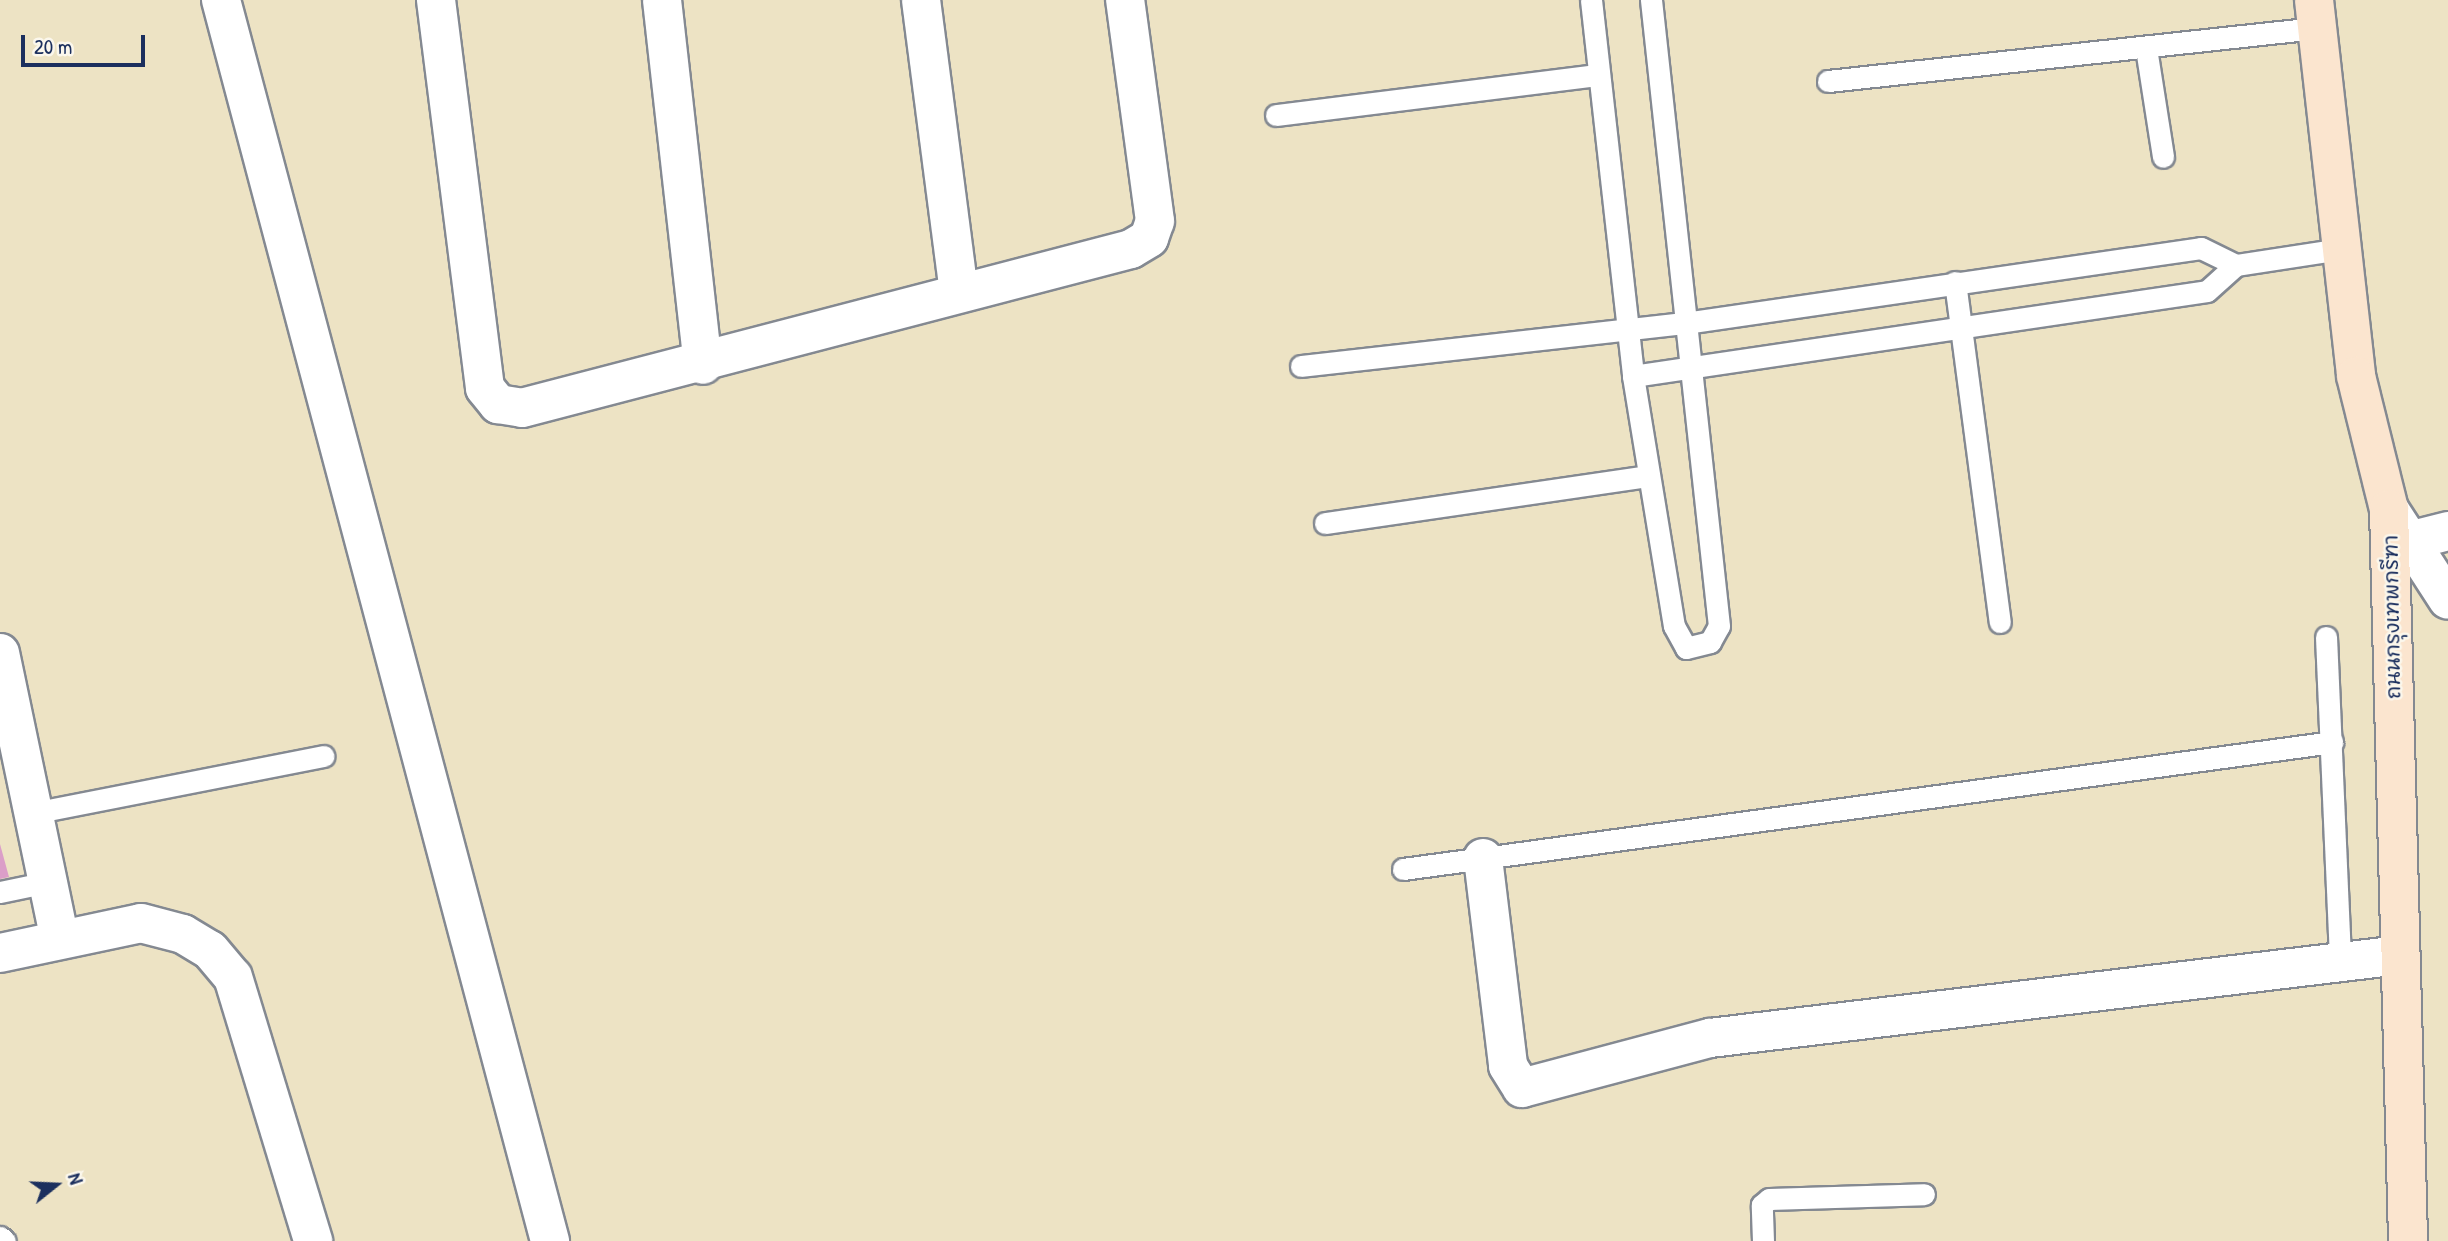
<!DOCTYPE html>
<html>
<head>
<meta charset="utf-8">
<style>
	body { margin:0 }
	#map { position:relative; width:2448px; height:1241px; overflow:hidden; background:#ede3c4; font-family:"Patrick Hand","Playpen Sans Thai",sans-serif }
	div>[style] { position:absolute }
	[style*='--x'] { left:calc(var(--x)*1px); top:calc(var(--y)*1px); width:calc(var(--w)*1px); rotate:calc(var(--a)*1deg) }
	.building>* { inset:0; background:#db9ec8 }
	.roads { filter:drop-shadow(2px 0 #848991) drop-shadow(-2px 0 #848991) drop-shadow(0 2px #848991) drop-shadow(0 -2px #848991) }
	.service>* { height:21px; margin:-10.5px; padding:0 10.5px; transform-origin:10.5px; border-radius:10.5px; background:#fff }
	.minor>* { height:38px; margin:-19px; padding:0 19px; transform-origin:19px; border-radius:19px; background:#fff }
	.tertiary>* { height:38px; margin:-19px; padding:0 19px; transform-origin:19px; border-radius:19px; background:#fff }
	.secondary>* { height:38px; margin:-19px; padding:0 19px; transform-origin:19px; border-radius:19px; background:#fbe5cf }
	span { translate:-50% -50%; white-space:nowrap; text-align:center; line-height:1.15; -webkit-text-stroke:5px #fbf7ec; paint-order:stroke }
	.street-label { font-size:21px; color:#1b2f5e }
	.north { position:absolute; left:21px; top:1150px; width:70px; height:70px; -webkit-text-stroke:5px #fbf7ec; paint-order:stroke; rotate:72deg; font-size:19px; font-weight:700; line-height:28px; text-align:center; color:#1b2f5e }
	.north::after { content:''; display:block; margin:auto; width:24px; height:32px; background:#1b2f5e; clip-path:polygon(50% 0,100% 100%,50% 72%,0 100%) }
	.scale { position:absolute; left:21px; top:35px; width:124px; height:32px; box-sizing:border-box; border:4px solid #1b2f5e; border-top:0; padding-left:9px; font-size:21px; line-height:24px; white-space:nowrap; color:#1b2f5e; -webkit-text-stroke:5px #fbf7ec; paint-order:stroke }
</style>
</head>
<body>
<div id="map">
	<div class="building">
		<i style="clip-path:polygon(0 844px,9px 877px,0 879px)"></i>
	</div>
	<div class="roads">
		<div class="service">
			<i style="--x:1591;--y:0;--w:378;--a:83.6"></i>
			<i style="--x:1633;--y:376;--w:253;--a:80.7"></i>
			<i style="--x:1674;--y:626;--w:25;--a:61"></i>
			<i style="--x:1686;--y:648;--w:25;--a:-14"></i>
			<i style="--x:1710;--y:642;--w:18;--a:-61"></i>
			<i style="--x:1719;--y:626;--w:630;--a:-96.2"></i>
			<i style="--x:2146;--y:48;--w:110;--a:81.1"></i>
			<i style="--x:1828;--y:81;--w:492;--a:-6.2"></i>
			<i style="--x:1276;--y:115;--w:325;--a:-7.1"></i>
			<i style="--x:1955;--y:282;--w:343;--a:82.5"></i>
			<i style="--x:1301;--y:366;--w:386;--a:-6.4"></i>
			<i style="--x:1685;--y:323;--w:521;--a:-8.27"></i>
			<i style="--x:2201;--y:248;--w:39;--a:26"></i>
			<i style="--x:1633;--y:376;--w:580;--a:-8.42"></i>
			<i style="--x:2207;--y:291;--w:39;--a:-42"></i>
			<i style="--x:2236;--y:265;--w:106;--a:-8.7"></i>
			<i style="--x:1325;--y:523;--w:327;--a:-8.3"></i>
			<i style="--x:2326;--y:637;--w:324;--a:87.5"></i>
			<i style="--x:33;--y:813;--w:296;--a:-11.1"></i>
			<i style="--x:1403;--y:869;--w:938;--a:-7.78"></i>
			<i style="--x:0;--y:892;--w:49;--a:-11.8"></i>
			<i style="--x:0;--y:1237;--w:6;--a:39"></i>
			<i style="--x:1763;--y:1241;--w:36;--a:-92"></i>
			<i style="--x:1762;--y:1205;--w:9;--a:-41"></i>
			<i style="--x:1769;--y:1199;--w:155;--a:-1.8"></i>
		</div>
		<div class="minor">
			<i style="--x:221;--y:0;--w:1284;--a:75.15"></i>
			<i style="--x:436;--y:0;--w:391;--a:82.8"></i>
			<i style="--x:485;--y:388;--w:21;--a:51"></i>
			<i style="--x:498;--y:404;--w:24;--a:9"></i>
			<i style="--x:522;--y:408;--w:629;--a:-14.63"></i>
			<i style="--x:1131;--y:249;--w:21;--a:-31"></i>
			<i style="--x:1149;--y:238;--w:18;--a:-71"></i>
			<i style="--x:1155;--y:221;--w:223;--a:-97.7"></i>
			<i style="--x:662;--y:0;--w:367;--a:83.6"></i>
			<i style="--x:921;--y:0;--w:293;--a:82.6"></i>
			<i style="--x:2409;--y:541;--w:40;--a:-14.4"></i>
			<i style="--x:0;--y:653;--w:292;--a:78.2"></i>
			<i style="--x:1483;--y:858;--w:209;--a:83.1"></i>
			<i style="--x:1508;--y:1066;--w:26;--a:58"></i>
			<i style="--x:1522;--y:1088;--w:195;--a:-14.9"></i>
			<i style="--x:1710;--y:1038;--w:695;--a:-6.86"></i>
			<i style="--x:0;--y:953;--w:144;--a:-12"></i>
			<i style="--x:141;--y:923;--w:43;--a:14.7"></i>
			<i style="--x:183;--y:934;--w:31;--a:31"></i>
			<i style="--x:210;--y:950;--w:35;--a:50"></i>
			<i style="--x:233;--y:977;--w:276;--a:73.1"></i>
		</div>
		<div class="tertiary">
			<i style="--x:2389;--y:509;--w:108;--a:57"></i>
		</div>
		<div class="secondary">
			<i style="--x:2314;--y:0;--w:378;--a:83.6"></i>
			<i style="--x:2356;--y:376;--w:137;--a:76.1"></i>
			<i style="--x:2389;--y:509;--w:732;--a:88.51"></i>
		</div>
	</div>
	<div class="street-label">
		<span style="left:2392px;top:617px;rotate:-91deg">ถนนกรุงเทพกรีฑา</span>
	</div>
	<div class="north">N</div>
	<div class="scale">20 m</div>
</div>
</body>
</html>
